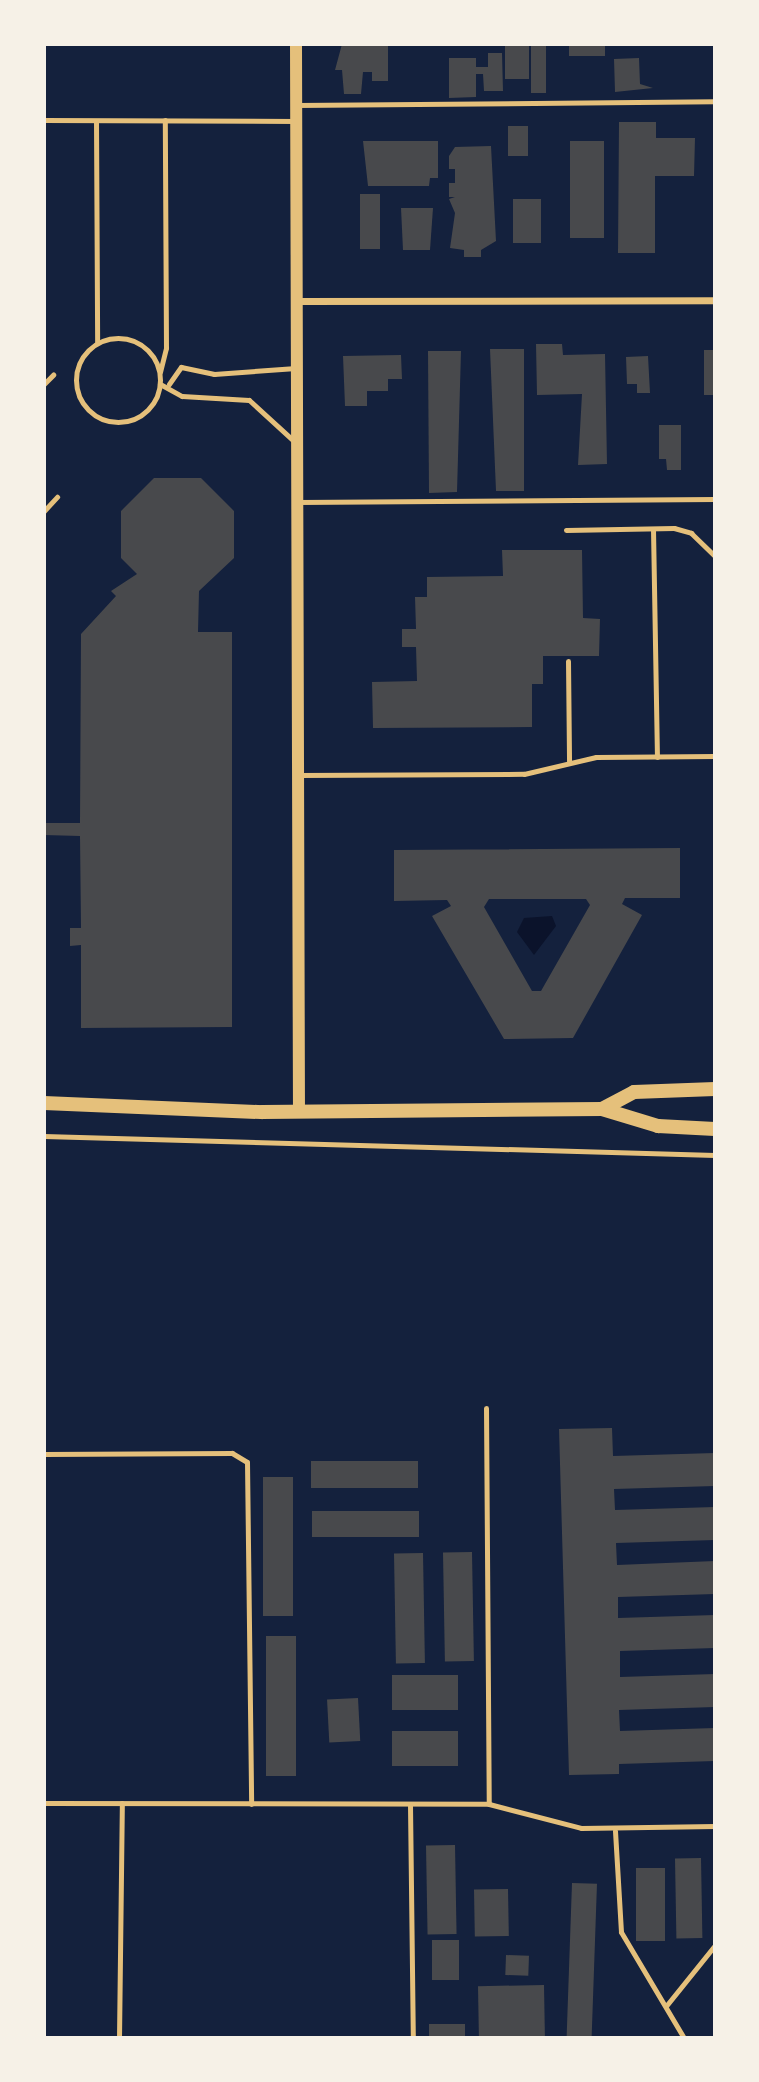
<!DOCTYPE html>
<html>
<head>
<meta charset="utf-8">
<style>
	body { margin:0 }
	#map { position:relative; width:759px; height:2082px; overflow:hidden; background:#14213d; font-family:"PT Sans Narrow",sans-serif }
	div>[style] { position:absolute }
	[style*='--x'] { left:calc(var(--x)*1px); top:calc(var(--y)*1px); width:calc(var(--w)*1px); rotate:calc(var(--a)*1deg) }
	.water>* { inset:0; background:#0b132b }
	.building>* { inset:0; background:#48494c; transform-origin:0 0 }
	.path>* { height:4.5px; margin:-2.25px; padding:0 2.25px; transform-origin:2.25px; border-radius:2.25px; background:#e5c07b }
	.service>* { height:5px; margin:-2.5px; padding:0 2.5px; transform-origin:2.5px; border-radius:2.5px; background:#e5c07b }
	.service>.ring { margin:-2.5px; padding:0; box-sizing:content-box; background:none; border:5px solid #e5c07b; border-radius:50% }
	.minor>* { height:7px; margin:-3.5px; padding:0 3.5px; transform-origin:3.5px; border-radius:3.5px; background:#e5c07b }
	.tertiary>* { height:12px; margin:-6px; padding:0 6px; transform-origin:6px; border-radius:6px; background:#e5c07b }
	.secondary>* { height:14px; margin:-7px; padding:0 7px; transform-origin:7px; border-radius:7px; background:#e5c07b }
	span { translate:-50% -50%; white-space:nowrap; text-align:center; line-height:1.15; -webkit-text-stroke:5px #f6f1e7; paint-order:stroke }
	.frame { position:absolute; inset:0; border:46px solid #f6f1e7; pointer-events:none }
</style>
</head>
<body>
<div id="map">
	<div class="water">
		<i style="clip-path:polygon(552px 916px,556px 926px,534px 955px,517px 932px,524px 918px)"></i>
	</div>
	<div class="building">
		<i style="clip-path:polygon(342px 44px,388px 44px,388px 81px,372px 81px,372px 72px,363px 72px,361px 94px,344px 94px,342px 70px,335px 70px)"></i>
		<i style="left:505px;top:44px;width:24px;height:35px"></i>
		<i style="left:531px;top:44px;width:15px;height:49px"></i>
		<i style="left:569px;top:44px;width:36px;height:12px"></i>
		<i style="clip-path:polygon(488px 53px,502px 53px,503px 91px,484px 91px,483px 74px,476px 74px,476px 97px,449px 98px,449px 58px,476px 58px,476px 67px,488px 67px)"></i>
		<i style="clip-path:polygon(639px 58px,640px 84px,653px 88px,615px 92px,614px 59px)"></i>
		<i style="clip-path:polygon(619px 122px,656px 122px,656px 138px,695px 138px,694px 176px,655px 176px,655px 253px,618px 253px)"></i>
		<i style="left:508px;top:126px;width:20px;height:30px"></i>
		<i style="clip-path:polygon(363px 141px,438px 141px,438px 178px,430px 178px,429px 186px,368px 186px)"></i>
		<i style="left:570px;top:141px;width:34px;height:97px"></i>
		<i style="clip-path:polygon(491px 146px,496px 241px,481px 250px,481px 257px,464px 257px,464px 250px,450px 248px,455px 213px,449px 199px,455px 197px,449px 197px,449px 183px,455px 183px,455px 169px,449px 169px,449px 156px,455px 147px)"></i>
		<i style="left:380px;top:194px;width:55px;height:20px;rotate:90deg"></i>
		<i style="left:513px;top:199px;width:28px;height:44px"></i>
		<i style="clip-path:polygon(401px 208px,433px 208px,430px 250px,403px 250px)"></i>
		<i style="clip-path:polygon(536px 344px,562px 344px,563px 355px,605px 354px,607px 464px,578px 465px,582px 394px,537px 395px)"></i>
		<i style="clip-path:polygon(490px 349px,524px 349px,524px 491px,496px 491px)"></i>
		<i style="left:704px;top:350px;width:11px;height:45px"></i>
		<i style="clip-path:polygon(428px 351px,461px 351px,457px 492px,429px 493px)"></i>
		<i style="clip-path:polygon(401px 355px,402px 379px,388px 379px,388px 391px,367px 391px,367px 406px,345px 406px,343px 356px)"></i>
		<i style="clip-path:polygon(648px 356px,650px 393px,637px 393px,637px 384px,627px 384px,626px 357px)"></i>
		<i style="clip-path:polygon(659px 425px,681px 425px,681px 470px,667px 470px,666px 459px,659px 459px)"></i>
		<i style="clip-path:polygon(154px 478px,201px 478px,234px 511px,234px 558px,199px 591px,198px 632px,232px 632px,232px 1027px,81px 1028px,81px 945px,70px 946px,70px 928px,81px 928px,80px 836px,44px 835px,44px 823px,80px 823px,81px 634px,116px 596px,111px 591px,137px 574px,121px 558px,121px 511px)"></i>
		<i style="clip-path:polygon(502px 550px,582px 550px,583px 618px,600px 619px,599px 656px,543px 656px,543px 684px,532px 684px,532px 727px,373px 728px,372px 682px,417px 681px,416px 647px,402px 647px,402px 629px,416px 629px,415px 597px,427px 597px,427px 577px,503px 576px)"></i>
		<i style="clip-path:polygon(evenodd,680px 848px,680px 898px,625px 898px,622px 904px,642px 915px,573px 1038px,504px 1039px,432px 916px,451px 906px,447px 900px,394px 901px,394px 850px,680px 848px,489px 899px,586px 899px,590px 905px,541px 991px,532px 991px,484px 907px,489px 899px)"></i>
		<i style="clip-path:polygon(612px 1428px,613px 1456px,715px 1453px,715px 1486px,614px 1489px,615px 1510px,715px 1507px,715px 1540px,616px 1543px,617px 1565px,715px 1561px,715px 1594px,618px 1597px,618px 1618px,715px 1615px,715px 1648px,620px 1651px,620px 1677px,715px 1674px,715px 1707px,619px 1710px,620px 1731px,715px 1728px,715px 1761px,619px 1764px,619px 1774px,569px 1775px,559px 1429px)"></i>
		<i style="left:418px;top:1461px;width:27px;height:107px;rotate:90deg"></i>
		<i style="left:263px;top:1477px;width:30px;height:139px"></i>
		<i style="left:419px;top:1511px;width:26px;height:107px;rotate:90deg"></i>
		<i style="left:472px;top:1552px;width:109px;height:29px;rotate:89deg"></i>
		<i style="left:423px;top:1553px;width:110px;height:29px;rotate:89deg"></i>
		<i style="left:266px;top:1636px;width:30px;height:140px"></i>
		<i style="left:458px;top:1675px;width:35px;height:66px;rotate:90deg"></i>
		<i style="left:358px;top:1698px;width:43px;height:31px;rotate:87deg"></i>
		<i style="left:458px;top:1731px;width:35px;height:66px;rotate:90deg"></i>
		<i style="left:455px;top:1845px;width:89px;height:29px;rotate:89deg"></i>
		<i style="left:701px;top:1858px;width:80px;height:26px;rotate:89deg"></i>
		<i style="left:636px;top:1868px;width:29px;height:73px"></i>
		<i style="left:572px;top:1883px;width:25px;height:155px;rotate:2deg"></i>
		<i style="left:508px;top:1889px;width:47px;height:34px;rotate:89deg"></i>
		<i style="left:432px;top:1940px;width:27px;height:40px"></i>
		<i style="left:506px;top:1955px;width:23px;height:20px;rotate:2deg"></i>
		<i style="left:544px;top:1985px;width:53px;height:66px;rotate:89deg"></i>
		<i style="left:465px;top:2024px;width:14px;height:36px;rotate:90deg"></i>
	</div>
	<div class="path">
		<i style="--x:44;--y:384;--w:13;--a:-45"></i>
		<i style="--x:44;--y:511;--w:19;--a:-47"></i>
		<i style="--x:44;--y:1136;--w:671;--a:1.62"></i>
	</div>
	<div class="service">
		<i style="--x:296;--y:105;--w:419;--a:-0.5"></i>
		<i style="--x:44;--y:120;--w:252;--a:0.2"></i>
		<i style="--x:96;--y:121;--w:221;--a:89.7"></i>
		<i class="ring" style="left:76px;top:338px;width:79px;height:79px"></i>
		<i style="--x:160;--y:372;--w:25;--a:-76"></i>
		<i style="--x:166;--y:348;--w:228;--a:-90.3"></i>
		<i style="--x:160;--y:384;--w:25;--a:29"></i>
		<i style="--x:182;--y:396;--w:67;--a:3.4"></i>
		<i style="--x:249;--y:400;--w:62;--a:42.4"></i>
		<i style="--x:169;--y:384;--w:21;--a:-55"></i>
		<i style="--x:181;--y:367;--w:34;--a:12"></i>
		<i style="--x:214;--y:374;--w:82;--a:-4.2"></i>
		<i style="--x:298;--y:502;--w:417;--a:-0.4"></i>
		<i style="--x:653;--y:529;--w:228;--a:89"></i>
		<i style="--x:566;--y:530;--w:108;--a:-1.1"></i>
		<i style="--x:674;--y:528;--w:18;--a:16"></i>
		<i style="--x:691;--y:533;--w:33;--a:44"></i>
		<i style="--x:568;--y:661;--w:101;--a:89.4"></i>
		<i style="--x:298;--y:775;--w:226;--a:-0.3"></i>
		<i style="--x:524;--y:774;--w:74;--a:-13.3"></i>
		<i style="--x:596;--y:757;--w:119;--a:-0.5"></i>
		<i style="--x:486;--y:1408;--w:396;--a:89.6"></i>
		<i style="--x:44;--y:1454;--w:188;--a:-0.3"></i>
		<i style="--x:232;--y:1453;--w:17;--a:31"></i>
		<i style="--x:247;--y:1462;--w:342;--a:89.3"></i>
		<i style="--x:44;--y:1803;--w:445;--a:0.1"></i>
		<i style="--x:489;--y:1804;--w:95;--a:14.6"></i>
		<i style="--x:581;--y:1828;--w:134;--a:-0.9"></i>
		<i style="--x:410;--y:1805;--w:233;--a:89.3"></i>
		<i style="--x:615;--y:1831;--w:101;--a:86.6"></i>
		<i style="--x:621;--y:1932;--w:123;--a:59.3"></i>
		<i style="--x:666;--y:2006;--w:78;--a:-51.2"></i>
		<i style="--x:119;--y:2038;--w:235;--a:-89.3"></i>
	</div>
	<div class="minor">
		<i style="--x:297;--y:301;--w:418;--a:-0.1"></i>
	</div>
	<div class="tertiary">
		<i style="--x:296;--y:44;--w:1068;--a:89.84"></i>
	</div>
	<div class="secondary">
		<i style="--x:44;--y:1103;--w:218;--a:2.4"></i>
		<i style="--x:262;--y:1112;--w:340;--a:-0.5"></i>
		<i style="--x:602;--y:1109;--w:59;--a:16.9"></i>
		<i style="--x:658;--y:1126;--w:57;--a:3"></i>
		<i style="--x:602;--y:1109;--w:36;--a:-28"></i>
		<i style="--x:634;--y:1092;--w:81;--a:-2.1"></i>
	</div>
	<div class="frame"></div>
</div>
</body>
</html>
